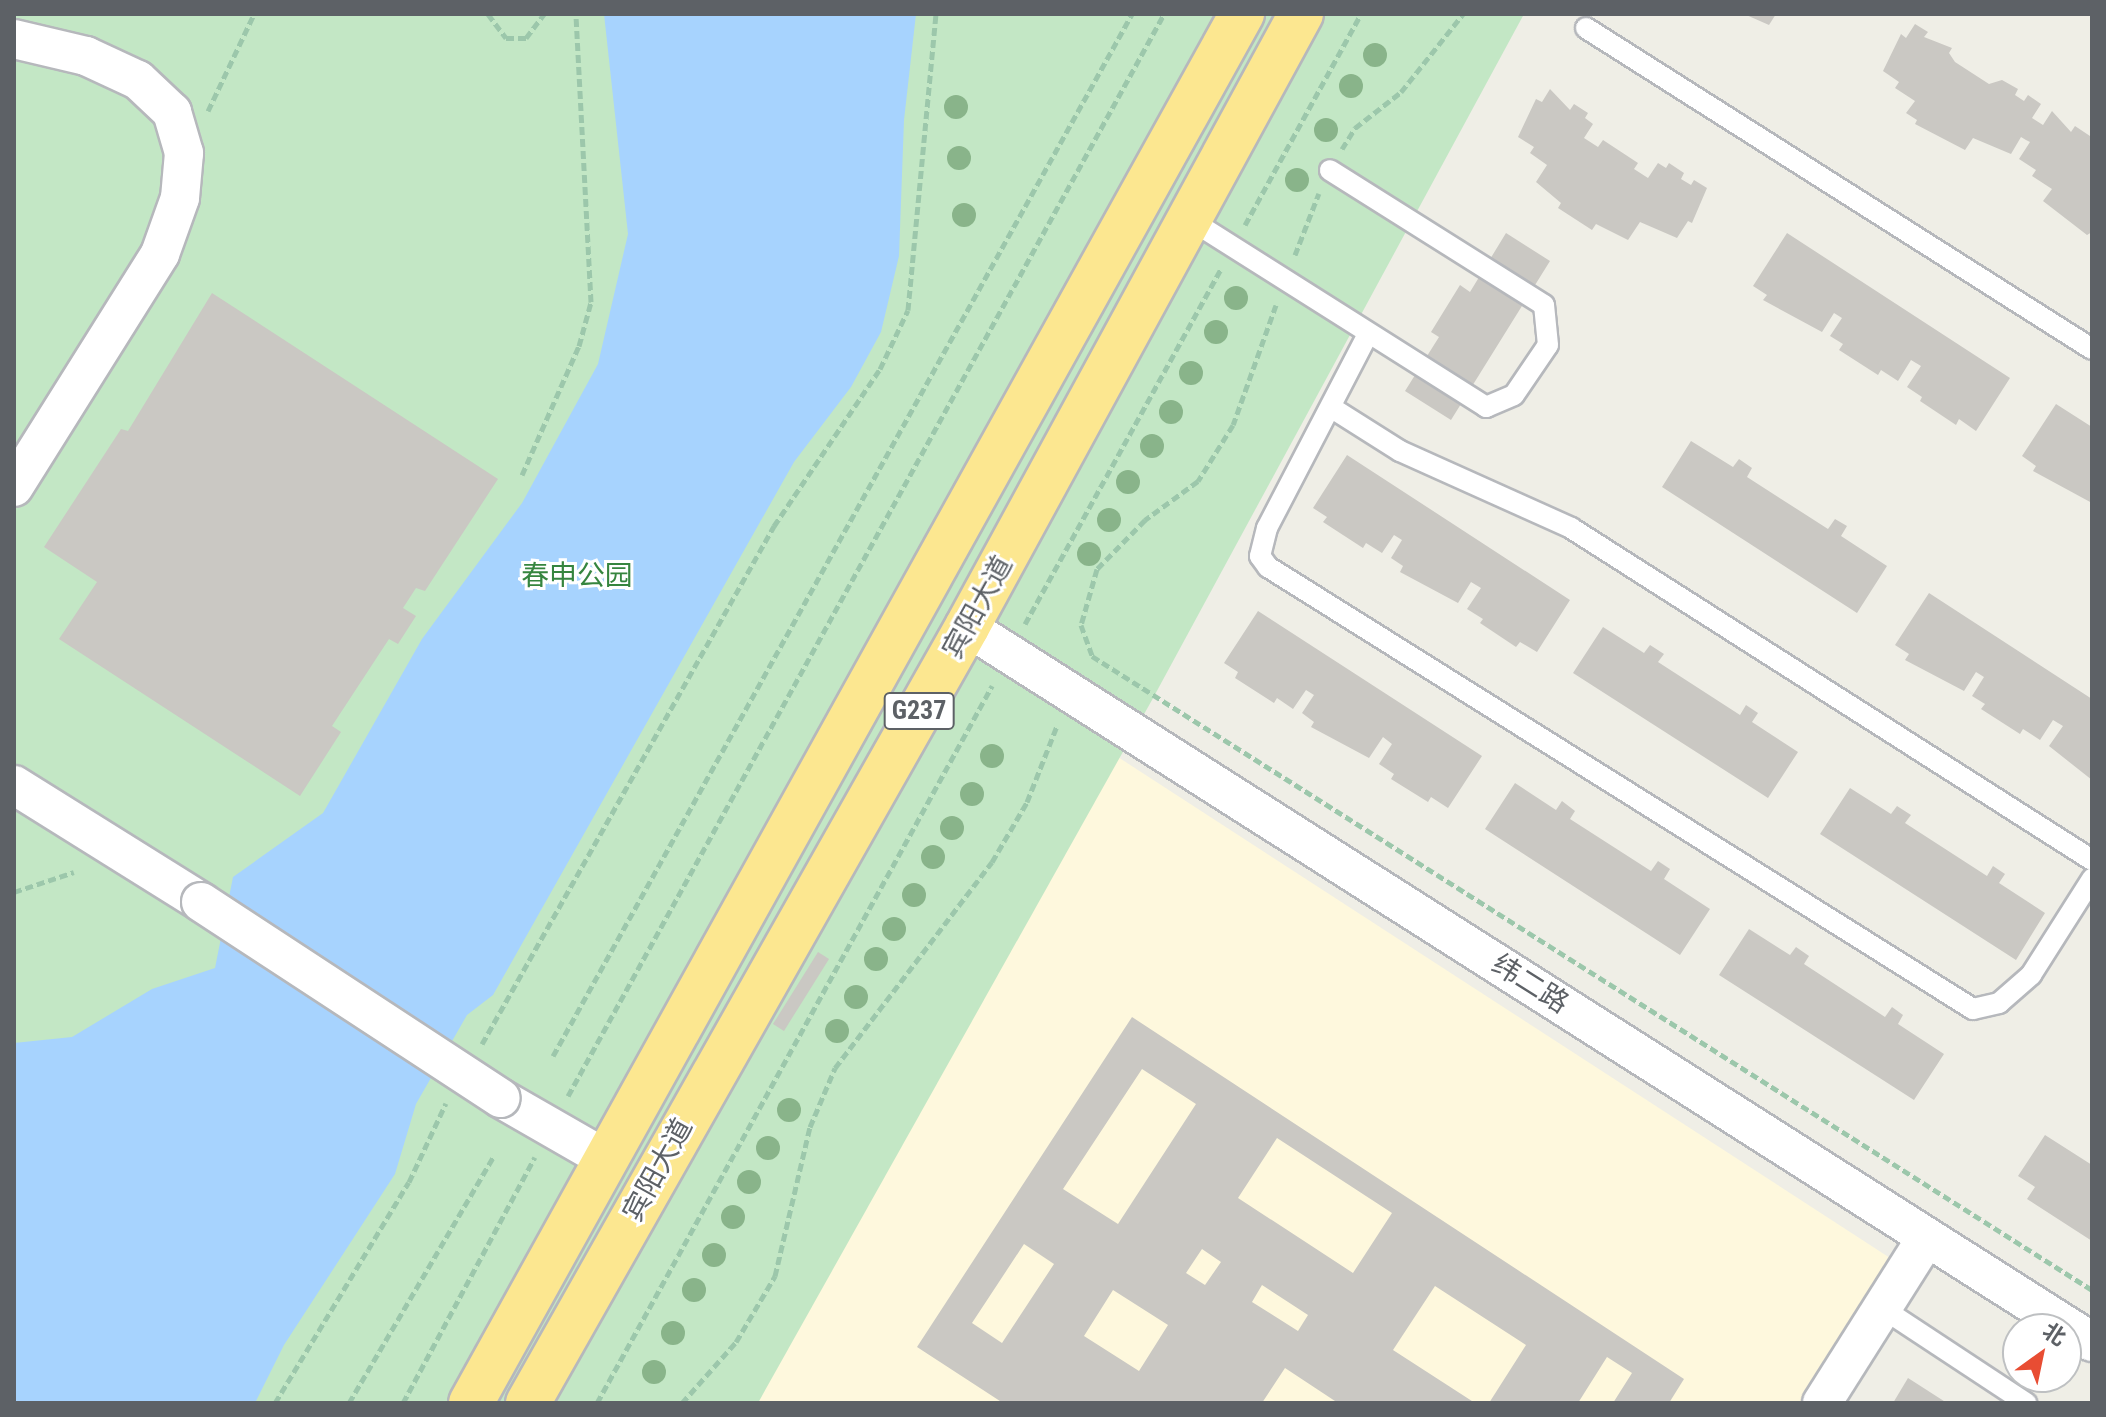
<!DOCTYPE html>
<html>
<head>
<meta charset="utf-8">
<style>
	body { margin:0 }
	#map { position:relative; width:2106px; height:1417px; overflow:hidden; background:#efeee6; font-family:"Roboto Condensed","Noto Sans SC",sans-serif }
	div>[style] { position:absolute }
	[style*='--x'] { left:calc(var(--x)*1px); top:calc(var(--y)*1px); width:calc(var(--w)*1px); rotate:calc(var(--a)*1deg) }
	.commercial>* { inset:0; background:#fef8dd }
	.green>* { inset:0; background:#c3e7c5 }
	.water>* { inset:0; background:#a7d3fe }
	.building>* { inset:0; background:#cac8c3; transform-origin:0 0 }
	.path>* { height:5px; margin-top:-2.5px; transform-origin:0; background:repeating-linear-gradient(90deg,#9cc7ab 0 8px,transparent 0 12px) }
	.roads { filter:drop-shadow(2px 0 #b6b8bc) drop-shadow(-2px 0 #b6b8bc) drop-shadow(0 2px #b6b8bc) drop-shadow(0 -2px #b6b8bc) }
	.lane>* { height:20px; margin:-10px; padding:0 10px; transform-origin:10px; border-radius:10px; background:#fff }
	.street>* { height:38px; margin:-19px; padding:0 19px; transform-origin:19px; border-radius:19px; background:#fff }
	.highway>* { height:44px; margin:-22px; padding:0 22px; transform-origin:22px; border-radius:22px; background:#fce790 }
	.bridges { filter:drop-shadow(2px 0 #b6b8bc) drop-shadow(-2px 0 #b6b8bc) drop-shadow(0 2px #b6b8bc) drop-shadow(0 -2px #b6b8bc) }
	.street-bridge>* { height:38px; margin:-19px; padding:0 19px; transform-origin:19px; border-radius:19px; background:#fff }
	.trees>* { width:24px; height:24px; margin:-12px; border-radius:50%; background:#89b48a }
	span { translate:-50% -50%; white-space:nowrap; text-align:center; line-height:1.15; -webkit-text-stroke:6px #fff; paint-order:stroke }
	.shield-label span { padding:2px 6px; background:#fff; border:2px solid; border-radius:6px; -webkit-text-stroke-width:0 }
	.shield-label { font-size:26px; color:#5d6166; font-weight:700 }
	.park-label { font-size:28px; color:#36853f }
	.street-label { font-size:28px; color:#5d6166 }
	.frame { position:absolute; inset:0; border:16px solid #5d6166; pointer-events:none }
	.north { position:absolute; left:2002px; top:1313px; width:80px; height:80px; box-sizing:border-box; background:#fff; border:2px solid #bec0c2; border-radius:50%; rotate:33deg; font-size:22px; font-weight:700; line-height:32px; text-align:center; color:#5d6166 }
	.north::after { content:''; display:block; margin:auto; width:28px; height:36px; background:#e84d33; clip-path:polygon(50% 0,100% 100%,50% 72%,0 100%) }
</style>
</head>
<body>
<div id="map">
	<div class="commercial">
		<i style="clip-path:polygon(1084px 735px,1907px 1269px,1820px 1403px,715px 1403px)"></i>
	</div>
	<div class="green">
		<i style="clip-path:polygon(14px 14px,1524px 14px,1152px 700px,758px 1403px,14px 1403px)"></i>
	</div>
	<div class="water">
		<i style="clip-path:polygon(604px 14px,916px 14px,904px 120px,899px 256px,881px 332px,851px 387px,794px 462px,493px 995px,467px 1015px,416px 1104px,395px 1174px,284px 1345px,255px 1403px,14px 1403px,14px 1043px,72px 1037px,152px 989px,215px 968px,233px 877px,323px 813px,422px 639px,522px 503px,598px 364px,628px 234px)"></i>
	</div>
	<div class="building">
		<i style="clip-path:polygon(1744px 14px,1776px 14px,1769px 25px)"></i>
		<i style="clip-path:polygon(1915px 24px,1928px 32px,1924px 37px,1952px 48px,1949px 53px,1955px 62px,1989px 84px,2002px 80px,2018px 89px,2015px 95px,2024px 101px,2028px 95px,2041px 104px,2032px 118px,2043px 125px,2052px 111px,2071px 132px,2075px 126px,2090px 136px,2092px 232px,2087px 235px,2043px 201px,2052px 189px,2032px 176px,2036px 170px,2019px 159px,2030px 142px,2026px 140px,2021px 137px,2011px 154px,1973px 138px,1965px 150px,1915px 124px,1917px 120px,1906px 113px,1915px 101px,1895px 88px,1899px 82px,1883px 71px,1901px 34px,1906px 38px)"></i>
		<i style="clip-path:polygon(1550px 89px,1570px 110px,1574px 104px,1588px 113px,1585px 118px,1593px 124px,1584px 138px,1598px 147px,1603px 140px,1638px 163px,1634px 169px,1648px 178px,1658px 163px,1666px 168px,1669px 163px,1684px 173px,1681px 179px,1691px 185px,1694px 180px,1707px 188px,1692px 223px,1688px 221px,1677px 238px,1640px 222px,1628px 240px,1596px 224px,1592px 230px,1558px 208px,1561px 203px,1536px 182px,1547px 165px,1530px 153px,1534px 147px,1518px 137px,1536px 99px,1542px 102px)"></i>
		<i style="clip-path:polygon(1506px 233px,1550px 261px,1451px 420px,1405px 391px,1439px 337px,1431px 332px,1460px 285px,1470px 292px)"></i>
		<i style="clip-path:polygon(1787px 233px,2010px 378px,1976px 431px,1959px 419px,1956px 425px,1920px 401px,1922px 397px,1907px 387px,1921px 366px,1911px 360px,1898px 381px,1881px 370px,1878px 375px,1839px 350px,1843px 344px,1830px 336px,1842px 318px,1834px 313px,1822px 332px,1763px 300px,1767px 295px,1753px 286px)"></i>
		<i style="clip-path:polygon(212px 293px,498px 479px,425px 591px,416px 588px,403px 608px,416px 616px,398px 644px,389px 639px,332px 726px,341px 732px,300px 796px,59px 639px,97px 582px,44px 547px,121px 429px,128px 431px)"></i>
		<i style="clip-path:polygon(2056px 404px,2092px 427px,2092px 503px,2033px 471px,2036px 466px,2022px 456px)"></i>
		<i style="clip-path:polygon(1691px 441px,1733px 467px,1739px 459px,1752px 468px,1747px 477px,1828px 529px,1835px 519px,1847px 526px,1841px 536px,1887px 566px,1857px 613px,1662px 487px)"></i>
		<i style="clip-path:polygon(1347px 455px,1570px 600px,1537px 652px,1520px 642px,1516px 647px,1480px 623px,1483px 619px,1467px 609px,1481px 588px,1471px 582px,1458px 603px,1400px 572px,1403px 566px,1391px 558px,1402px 540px,1394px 535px,1382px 553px,1366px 543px,1363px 548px,1323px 522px,1327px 517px,1313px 508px)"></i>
		<i style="clip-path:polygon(1929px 593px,2092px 699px,2092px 780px,2049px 746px,2063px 726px,2053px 720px,2040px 740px,2023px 729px,2020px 734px,1981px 709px,1985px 704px,1972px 696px,1984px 677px,1976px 672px,1964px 691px,1905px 660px,1909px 654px,1895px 645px)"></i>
		<i style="clip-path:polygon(1258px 611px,1482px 756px,1448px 808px,1431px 797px,1428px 802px,1391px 779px,1394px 774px,1379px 764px,1392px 744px,1383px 737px,1369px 758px,1311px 727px,1314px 722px,1302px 713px,1314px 695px,1306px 690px,1293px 709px,1277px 698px,1274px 703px,1235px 678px,1238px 672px,1224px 663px)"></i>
		<i style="clip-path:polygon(1603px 627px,1644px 653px,1650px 645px,1664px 654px,1658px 662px,1740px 715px,1746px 705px,1758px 713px,1752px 722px,1798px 752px,1768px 798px,1573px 673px)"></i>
		<i style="clip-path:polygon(1515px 783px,1556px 810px,1562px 801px,1575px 811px,1570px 819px,1651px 871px,1658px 861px,1670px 869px,1664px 879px,1710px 909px,1680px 955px,1485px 829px)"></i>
		<i style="clip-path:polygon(1850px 788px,1891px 814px,1897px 806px,1911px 815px,1905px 823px,1987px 876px,1993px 866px,2005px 874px,1999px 883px,2045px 913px,2016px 960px,1820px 834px)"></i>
		<i style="clip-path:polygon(1749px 929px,1790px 955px,1796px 947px,1809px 956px,1804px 964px,1885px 1017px,1892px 1007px,1903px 1015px,1898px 1024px,1944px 1054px,1914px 1100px,1719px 975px)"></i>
		<i style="left:818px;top:952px;width:13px;height:85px;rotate:32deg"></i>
		<i style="clip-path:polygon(evenodd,1132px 1017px,1684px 1379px,1669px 1403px,1613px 1403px,1632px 1373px,1607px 1357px,1578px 1403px,1489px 1403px,1526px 1345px,1435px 1286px,1393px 1350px,1475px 1403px,1338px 1403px,1285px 1368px,1262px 1403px,1003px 1403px,917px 1347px,1132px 1017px,1142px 1069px,1196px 1104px,1118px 1224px,1063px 1189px,1142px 1069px,1132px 1017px,1277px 1138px,1392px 1213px,1353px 1273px,1238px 1198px,1277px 1138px,1132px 1017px,1024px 1244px,1054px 1264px,1002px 1343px,972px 1323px,1024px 1244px,1132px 1017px,1202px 1249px,1221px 1262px,1205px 1285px,1186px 1273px,1202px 1249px,1132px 1017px,1262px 1285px,1308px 1315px,1298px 1331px,1252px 1302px,1262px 1285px,1132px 1017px,1113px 1290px,1168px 1325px,1139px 1371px,1084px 1336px,1113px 1290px)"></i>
		<i style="clip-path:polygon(2045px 1135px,2092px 1165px,2092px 1241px,2027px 1199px,2035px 1187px,2018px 1176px)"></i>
		<i style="clip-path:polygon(1908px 1378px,1947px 1403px,1893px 1403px)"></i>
	</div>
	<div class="path">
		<i style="--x:488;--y:14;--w:30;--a:53"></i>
		<i style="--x:506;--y:38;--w:20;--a:0"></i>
		<i style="--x:526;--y:38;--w:30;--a:-53"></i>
		<i style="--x:208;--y:111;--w:107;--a:-64.6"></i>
		<i style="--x:1342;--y:149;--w:25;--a:-58"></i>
		<i style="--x:1355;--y:128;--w:58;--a:-38"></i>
		<i style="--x:1401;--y:92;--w:100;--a:-51.5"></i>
		<i style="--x:1245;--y:225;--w:241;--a:-61.2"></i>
		<i style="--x:1295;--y:255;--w:66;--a:-68.8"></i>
		<i style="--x:1276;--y:305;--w:127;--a:109.7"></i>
		<i style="--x:1233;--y:425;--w:66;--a:122"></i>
		<i style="--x:1198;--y:481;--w:66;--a:143.7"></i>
		<i style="--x:1145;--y:520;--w:69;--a:134.4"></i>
		<i style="--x:1097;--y:569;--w:58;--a:105.9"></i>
		<i style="--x:1081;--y:625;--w:33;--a:70"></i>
		<i style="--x:1092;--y:656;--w:1184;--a:32.37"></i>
		<i style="--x:522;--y:475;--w:141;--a:-66.2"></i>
		<i style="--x:579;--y:346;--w:46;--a:-74.7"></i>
		<i style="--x:591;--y:302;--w:288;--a:-93"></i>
		<i style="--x:1025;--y:624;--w:406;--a:-61.1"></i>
		<i style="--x:14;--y:892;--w:63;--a:-18.4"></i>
		<i style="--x:482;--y:1044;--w:595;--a:-60.59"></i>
		<i style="--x:774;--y:526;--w:189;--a:-56"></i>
		<i style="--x:880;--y:369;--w:65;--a:-64.6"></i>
		<i style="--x:908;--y:310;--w:297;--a:-84.6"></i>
		<i style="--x:553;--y:1056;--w:1192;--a:-60.94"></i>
		<i style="--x:568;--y:1096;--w:1235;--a:-61.15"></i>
		<i style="--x:275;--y:1403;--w:258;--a:-58.8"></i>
		<i style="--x:409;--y:1182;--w:87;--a:-64.9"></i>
		<i style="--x:349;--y:1403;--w:286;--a:-59.6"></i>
		<i style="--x:403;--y:1403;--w:279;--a:-61.8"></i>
		<i style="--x:597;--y:1403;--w:819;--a:-61.15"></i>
		<i style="--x:682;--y:1403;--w:81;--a:-48.5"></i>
		<i style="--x:736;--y:1342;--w:77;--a:-59.4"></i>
		<i style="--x:775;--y:1276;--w:153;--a:-76.8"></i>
		<i style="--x:810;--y:1127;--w:64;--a:-67"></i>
		<i style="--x:835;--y:1068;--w:259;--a:-52.7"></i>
		<i style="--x:992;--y:862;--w:69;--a:-59.7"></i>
		<i style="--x:1027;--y:802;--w:82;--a:-68.5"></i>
	</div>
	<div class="roads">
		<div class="lane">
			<i style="--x:1586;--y:28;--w:599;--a:32.39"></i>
			<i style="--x:1189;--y:219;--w:352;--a:32.3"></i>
			<i style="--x:1486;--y:407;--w:30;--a:-23"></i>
			<i style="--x:1514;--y:395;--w:60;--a:-55.8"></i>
			<i style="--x:1548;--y:345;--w:40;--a:-95.7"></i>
			<i style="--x:1544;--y:305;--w:253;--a:-147.8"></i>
			<i style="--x:1368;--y:334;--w:219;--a:117.5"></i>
			<i style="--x:1267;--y:528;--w:29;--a:104"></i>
			<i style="--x:1260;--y:556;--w:14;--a:54"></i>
			<i style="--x:1268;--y:567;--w:832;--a:32.09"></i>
			<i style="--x:1973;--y:1009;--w:27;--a:-13"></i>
			<i style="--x:1999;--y:1003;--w:43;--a:-41.2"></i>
			<i style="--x:2031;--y:975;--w:114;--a:-57.6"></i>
			<i style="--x:1332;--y:408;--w:80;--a:32.3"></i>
			<i style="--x:1400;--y:451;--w:188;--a:24.2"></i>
			<i style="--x:1571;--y:528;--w:618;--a:32.51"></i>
			<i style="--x:1882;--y:1308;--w:173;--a:33.4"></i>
		</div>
		<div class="street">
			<i style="--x:14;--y:39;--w:74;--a:13.3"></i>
			<i style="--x:86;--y:56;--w:57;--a:24.8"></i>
			<i style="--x:138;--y:80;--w:47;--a:43.3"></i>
			<i style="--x:172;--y:112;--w:43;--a:73.7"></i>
			<i style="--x:184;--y:153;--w:45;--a:95.1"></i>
			<i style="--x:180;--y:198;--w:59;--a:109.7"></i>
			<i style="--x:160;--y:254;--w:275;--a:122.1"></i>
			<i style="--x:967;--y:627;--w:1333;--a:32.44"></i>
			<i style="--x:14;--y:785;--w:221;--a:32"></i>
			<i style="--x:500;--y:1098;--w:122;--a:29.9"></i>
			<i style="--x:1822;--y:1403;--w:178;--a:-57.7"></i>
		</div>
		<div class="highway">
			<i style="--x:471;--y:1403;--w:1589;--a:-60.97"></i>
			<i style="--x:528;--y:1403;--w:892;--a:-60.5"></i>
			<i style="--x:967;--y:627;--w:698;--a:-61.42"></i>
		</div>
	</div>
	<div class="bridges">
		<div class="street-bridge">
			<i style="--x:201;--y:902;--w:358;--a:33.2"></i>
		</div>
	</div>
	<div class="trees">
		<i style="left:1375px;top:55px"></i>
		<i style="left:1351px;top:86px"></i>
		<i style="left:956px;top:107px"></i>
		<i style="left:1326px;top:130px"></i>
		<i style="left:959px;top:158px"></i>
		<i style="left:1297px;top:180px"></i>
		<i style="left:964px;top:215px"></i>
		<i style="left:1236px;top:298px"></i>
		<i style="left:1216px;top:332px"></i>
		<i style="left:1191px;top:373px"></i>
		<i style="left:1171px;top:412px"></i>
		<i style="left:1152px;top:446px"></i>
		<i style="left:1128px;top:482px"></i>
		<i style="left:1109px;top:520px"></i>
		<i style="left:1089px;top:554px"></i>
		<i style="left:992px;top:756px"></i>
		<i style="left:972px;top:794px"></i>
		<i style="left:952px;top:828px"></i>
		<i style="left:933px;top:857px"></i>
		<i style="left:914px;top:895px"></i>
		<i style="left:894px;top:929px"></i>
		<i style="left:876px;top:959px"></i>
		<i style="left:856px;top:997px"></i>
		<i style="left:837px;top:1031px"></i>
		<i style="left:789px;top:1110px"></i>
		<i style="left:768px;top:1148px"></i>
		<i style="left:749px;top:1182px"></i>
		<i style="left:733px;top:1217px"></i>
		<i style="left:714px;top:1255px"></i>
		<i style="left:694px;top:1290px"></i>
		<i style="left:673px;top:1333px"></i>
		<i style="left:654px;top:1372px"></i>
	</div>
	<div class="shield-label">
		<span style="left:919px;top:711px">G237</span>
	</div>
	<div class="park-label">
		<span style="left:577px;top:576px">春申公园</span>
	</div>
	<div class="street-label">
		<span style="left:978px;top:607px;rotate:-61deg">宾阳大道</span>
		<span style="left:1530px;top:984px;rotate:32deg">纬二路</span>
		<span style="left:658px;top:1170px;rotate:-61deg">宾阳大道</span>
	</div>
	<div class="frame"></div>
	<div class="north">北</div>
</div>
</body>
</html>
